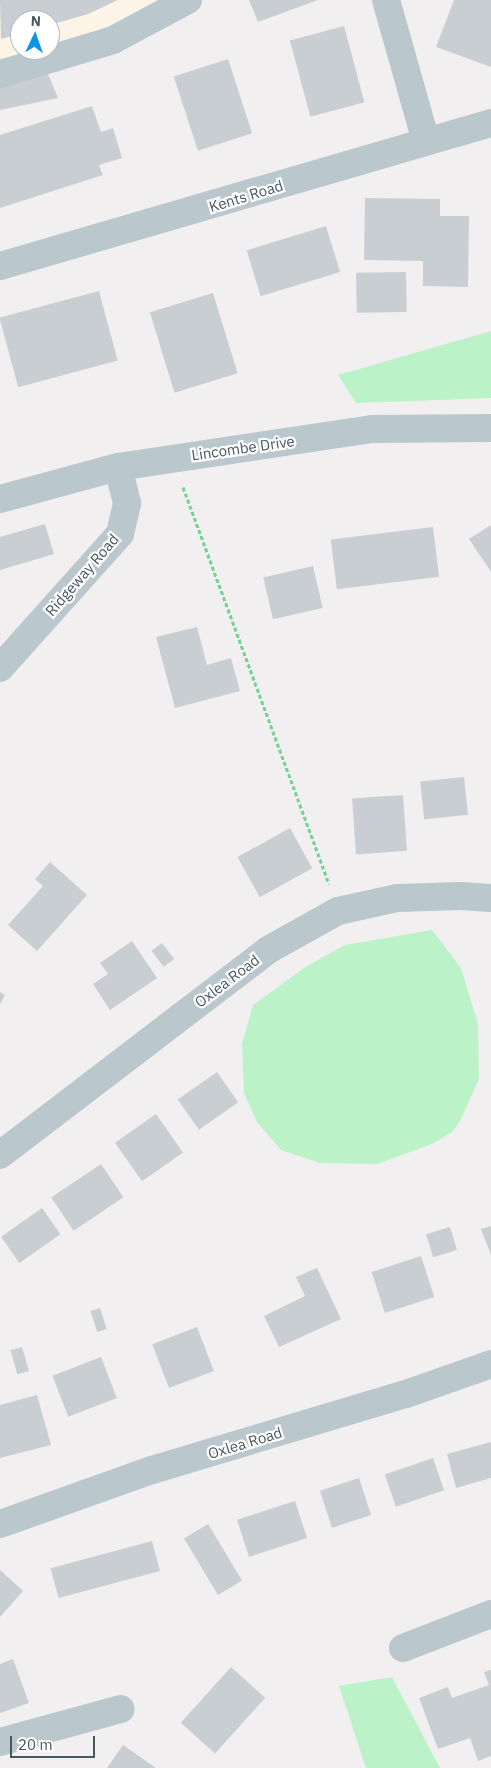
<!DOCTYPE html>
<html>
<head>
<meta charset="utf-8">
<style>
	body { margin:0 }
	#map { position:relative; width:491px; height:1768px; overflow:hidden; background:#f2eff0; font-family:"IBM Plex Sans",sans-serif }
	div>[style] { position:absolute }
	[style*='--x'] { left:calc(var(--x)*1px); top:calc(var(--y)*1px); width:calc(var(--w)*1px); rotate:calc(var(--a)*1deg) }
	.commercial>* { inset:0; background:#fdf4e8 }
	.green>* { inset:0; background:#bbf2c8 }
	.building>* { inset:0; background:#c9ced2; transform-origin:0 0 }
	.path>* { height:3px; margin-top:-1.5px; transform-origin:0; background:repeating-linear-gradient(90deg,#71d293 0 4px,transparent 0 6.5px) }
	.minor>* { height:28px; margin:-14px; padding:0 14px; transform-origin:14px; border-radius:14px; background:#bac7cd }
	span { translate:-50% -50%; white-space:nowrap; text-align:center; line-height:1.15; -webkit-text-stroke:4.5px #fff; paint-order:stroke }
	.street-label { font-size:15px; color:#46575e }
	.north { position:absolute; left:10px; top:10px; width:50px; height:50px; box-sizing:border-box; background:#fff; border:1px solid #b5bcbf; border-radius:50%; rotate:3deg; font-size:14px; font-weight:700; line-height:20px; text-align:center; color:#46575e }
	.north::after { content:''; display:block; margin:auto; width:18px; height:22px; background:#0e93ed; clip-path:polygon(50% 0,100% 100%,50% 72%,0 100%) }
	.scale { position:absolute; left:10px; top:1736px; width:85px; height:22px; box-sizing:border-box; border:2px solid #46575e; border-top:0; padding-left:6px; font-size:15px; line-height:18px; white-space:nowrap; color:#46575e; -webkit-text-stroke:4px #fff; paint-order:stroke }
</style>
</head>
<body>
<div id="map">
	<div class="commercial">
		<i style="clip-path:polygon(0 0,158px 0,124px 20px,50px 48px,50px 20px,20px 20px,20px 50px,42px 50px,0 59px)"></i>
	</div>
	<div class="green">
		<i style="clip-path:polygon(491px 331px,491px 398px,356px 403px,338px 375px)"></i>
		<i style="clip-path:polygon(432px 930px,461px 968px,478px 1024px,479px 1079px,459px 1123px,452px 1132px,432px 1144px,377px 1164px,320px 1163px,281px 1150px,257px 1122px,244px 1093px,242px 1044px,253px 1005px,307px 966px,345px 945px)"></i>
		<i style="clip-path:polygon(392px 1677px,440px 1768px,366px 1768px,339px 1686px)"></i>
	</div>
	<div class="building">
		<i style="clip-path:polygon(0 0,118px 0,88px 14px,50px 25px,50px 20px,20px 20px,20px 34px,1px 39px)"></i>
		<i style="clip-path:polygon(249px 0,318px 0,258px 22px)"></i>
		<i style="clip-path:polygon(454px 0,491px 0,491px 67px,436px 47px)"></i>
		<i style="left:344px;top:26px;width:79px;height:56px;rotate:75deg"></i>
		<i style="left:228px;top:59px;width:78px;height:57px;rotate:72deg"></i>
		<i style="clip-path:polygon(48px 74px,58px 98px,0 110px,0 83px)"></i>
		<i style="clip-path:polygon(92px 106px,101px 132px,113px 128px,122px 158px,99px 165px,103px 175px,0 208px,0 135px)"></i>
		<i style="clip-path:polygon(365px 198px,440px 199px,440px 216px,469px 216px,468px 287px,423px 286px,423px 261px,364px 260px)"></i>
		<i style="left:326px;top:226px;width:48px;height:83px;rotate:73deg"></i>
		<i style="left:406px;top:272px;width:40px;height:50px;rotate:89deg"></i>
		<i style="left:99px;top:291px;width:72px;height:103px;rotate:75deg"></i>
		<i style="left:213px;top:293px;width:84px;height:66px;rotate:73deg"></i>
		<i style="clip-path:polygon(45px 524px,54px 554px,0 570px,0 537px)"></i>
		<i style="clip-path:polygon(491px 525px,491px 572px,469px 539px)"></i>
		<i style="left:433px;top:527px;width:50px;height:103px;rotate:83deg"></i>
		<i style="left:313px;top:566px;width:43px;height:51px;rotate:77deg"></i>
		<i style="clip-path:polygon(197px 627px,207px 665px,231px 658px,240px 691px,175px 708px,156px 637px)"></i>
		<i style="left:464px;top:777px;width:38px;height:44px;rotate:84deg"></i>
		<i style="left:403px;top:795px;width:56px;height:51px;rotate:86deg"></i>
		<i style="left:290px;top:828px;width:46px;height:60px;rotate:61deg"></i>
		<i style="clip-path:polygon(50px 862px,87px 895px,37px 951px,8px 925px,43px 886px,35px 879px)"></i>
		<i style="clip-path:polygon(132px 941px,157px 978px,110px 1010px,93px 984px,108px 974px,100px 963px)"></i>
		<i style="left:162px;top:943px;width:20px;height:13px;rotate:53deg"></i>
		<i style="clip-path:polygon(0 992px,5px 995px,0 1004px)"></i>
		<i style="left:217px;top:1072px;width:37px;height:48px;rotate:55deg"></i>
		<i style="left:156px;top:1114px;width:47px;height:50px;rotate:55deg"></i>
		<i style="left:101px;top:1164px;width:40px;height:60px;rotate:56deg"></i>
		<i style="left:42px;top:1208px;width:32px;height:50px;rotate:55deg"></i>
		<i style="clip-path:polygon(491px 1226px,491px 1255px,481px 1229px)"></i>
		<i style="left:450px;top:1227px;width:24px;height:25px;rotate:73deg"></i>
		<i style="left:421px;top:1256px;width:43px;height:52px;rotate:72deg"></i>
		<i style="clip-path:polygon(317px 1268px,341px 1319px,279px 1347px,264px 1316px,305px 1296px,296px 1277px)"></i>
		<i style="left:100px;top:1308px;width:22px;height:10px;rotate:72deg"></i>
		<i style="left:197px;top:1327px;width:47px;height:48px;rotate:69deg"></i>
		<i style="left:22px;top:1347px;width:25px;height:12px;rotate:74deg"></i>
		<i style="left:101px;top:1357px;width:44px;height:52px;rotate:69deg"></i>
		<i style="clip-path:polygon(37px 1395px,51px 1445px,0 1458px,0 1405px)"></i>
		<i style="clip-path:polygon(491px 1442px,491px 1478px,456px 1488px,447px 1454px)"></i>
		<i style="left:433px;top:1458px;width:34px;height:51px;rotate:71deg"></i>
		<i style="left:359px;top:1478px;width:39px;height:41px;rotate:72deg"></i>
		<i style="left:295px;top:1501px;width:39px;height:61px;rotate:72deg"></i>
		<i style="left:208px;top:1524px;width:66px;height:28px;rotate:59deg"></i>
		<i style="left:152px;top:1541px;width:31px;height:105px;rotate:75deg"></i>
		<i style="clip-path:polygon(0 1570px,23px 1591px,0 1617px)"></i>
		<i style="clip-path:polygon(13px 1659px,29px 1703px,0 1713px,0 1664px)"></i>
		<i style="left:231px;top:1667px;width:46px;height:75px;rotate:42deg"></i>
		<i style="clip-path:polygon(491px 1670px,491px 1756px,478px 1761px,470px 1738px,438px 1749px,419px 1698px,448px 1687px,452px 1698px,489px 1685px,484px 1672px)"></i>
		<i style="clip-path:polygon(123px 1745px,156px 1768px,107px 1768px)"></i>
	</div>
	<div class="path">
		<i style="--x:183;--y:487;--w:423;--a:69.8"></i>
	</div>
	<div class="minor">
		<i style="--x:386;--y:0;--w:147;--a:74.2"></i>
		<i style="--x:0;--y:74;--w:118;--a:-16.7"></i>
		<i style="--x:113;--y:40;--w:85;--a:-28.1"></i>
		<i style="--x:0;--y:266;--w:511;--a:-16.24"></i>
		<i style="--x:0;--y:499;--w:122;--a:-15.2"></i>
		<i style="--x:118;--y:467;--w:257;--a:-8.5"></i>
		<i style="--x:372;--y:429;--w:119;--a:-0.5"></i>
		<i style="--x:0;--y:668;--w:180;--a:-48.2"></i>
		<i style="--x:120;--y:534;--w:32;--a:-77"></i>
		<i style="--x:127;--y:503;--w:37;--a:-104"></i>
		<i style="--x:0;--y:1155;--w:337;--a:-37.4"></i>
		<i style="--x:268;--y:950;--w:80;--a:-29.1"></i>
		<i style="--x:338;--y:911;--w:60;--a:-12.4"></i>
		<i style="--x:397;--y:898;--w:64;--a:-1.8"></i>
		<i style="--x:461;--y:896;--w:30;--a:4"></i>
		<i style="--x:0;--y:1524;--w:161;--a:-19.6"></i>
		<i style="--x:152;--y:1470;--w:265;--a:-16.7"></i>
		<i style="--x:406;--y:1394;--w:90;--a:-19.4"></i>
		<i style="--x:403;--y:1648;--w:94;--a:-21.1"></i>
		<i style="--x:0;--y:1742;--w:125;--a:-15.3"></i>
	</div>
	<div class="street-label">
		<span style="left:246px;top:196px;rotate:-17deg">Kents Road</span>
		<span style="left:243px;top:448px;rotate:-8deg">Lincombe Drive</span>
		<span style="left:82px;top:575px;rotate:-49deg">Ridgeway Road</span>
		<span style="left:227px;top:981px;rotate:-37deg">Oxlea Road</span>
		<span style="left:245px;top:1443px;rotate:-17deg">Oxlea Road</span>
	</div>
	<div class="north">N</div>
	<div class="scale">20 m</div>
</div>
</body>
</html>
